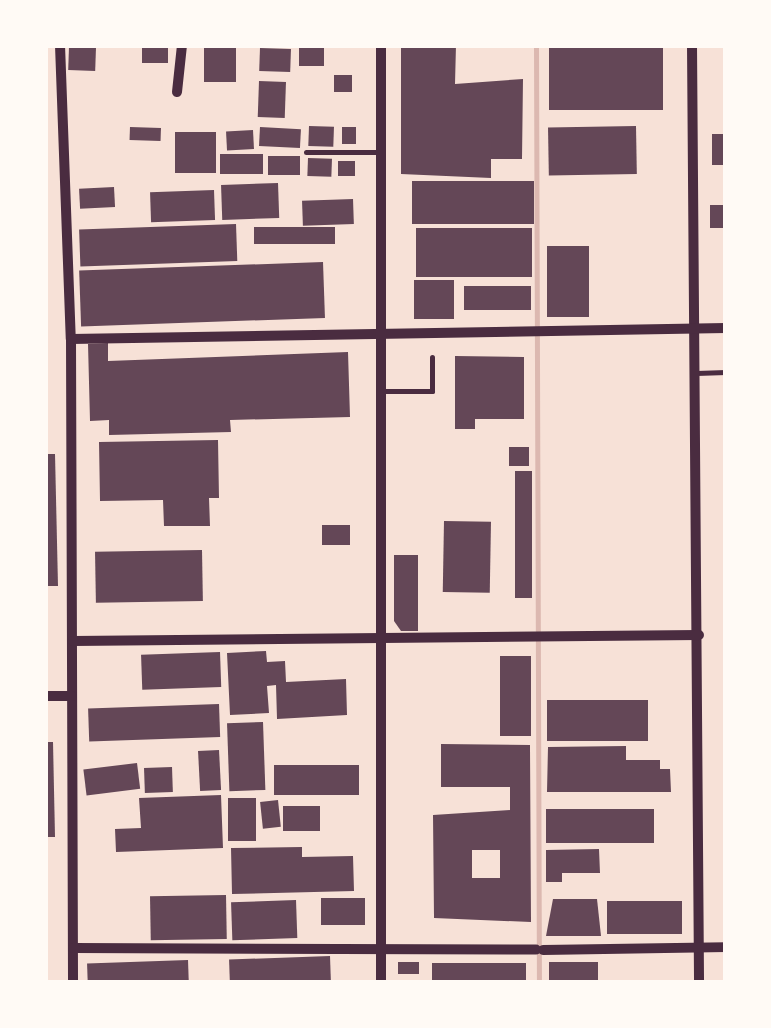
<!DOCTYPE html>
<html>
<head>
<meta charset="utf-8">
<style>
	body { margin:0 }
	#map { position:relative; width:771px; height:1028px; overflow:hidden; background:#f7e1d7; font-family:Raleway,sans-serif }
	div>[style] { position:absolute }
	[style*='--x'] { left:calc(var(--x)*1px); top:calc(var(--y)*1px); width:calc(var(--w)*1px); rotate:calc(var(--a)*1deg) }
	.stream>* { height:5px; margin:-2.5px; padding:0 2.5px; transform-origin:2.5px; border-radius:2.5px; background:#dcb8b0 }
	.building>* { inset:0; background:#644757; transform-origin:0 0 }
	.service>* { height:5px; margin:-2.5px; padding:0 2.5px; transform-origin:2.5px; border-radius:2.5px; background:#4a2c40 }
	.minor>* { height:10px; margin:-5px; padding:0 5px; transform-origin:5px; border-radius:5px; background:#4a2c40 }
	span { translate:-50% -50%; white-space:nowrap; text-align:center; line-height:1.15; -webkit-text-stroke:10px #fffaf5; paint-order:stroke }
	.frame { position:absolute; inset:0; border:48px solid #fffaf5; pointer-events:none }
</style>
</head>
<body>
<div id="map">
	<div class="stream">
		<i style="--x:536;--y:45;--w:938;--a:89.82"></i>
	</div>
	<div class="building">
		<i style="left:142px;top:45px;width:26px;height:18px"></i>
		<i style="left:204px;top:45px;width:32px;height:37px"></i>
		<i style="left:299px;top:45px;width:25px;height:21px"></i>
		<i style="clip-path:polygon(401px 45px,456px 45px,455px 84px,523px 79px,522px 159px,491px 159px,491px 178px,401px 174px)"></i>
		<i style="left:549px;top:45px;width:114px;height:65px"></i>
		<i style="left:69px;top:47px;width:27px;height:23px;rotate:2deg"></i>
		<i style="left:260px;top:48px;width:31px;height:23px;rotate:2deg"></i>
		<i style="left:334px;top:75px;width:18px;height:17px"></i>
		<i style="left:259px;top:81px;width:27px;height:36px;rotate:2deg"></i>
		<i style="left:309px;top:126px;width:25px;height:20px;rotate:2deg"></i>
		<i style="left:636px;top:126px;width:48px;height:88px;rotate:89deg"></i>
		<i style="left:130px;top:127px;width:31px;height:13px;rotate:2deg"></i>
		<i style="left:260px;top:127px;width:41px;height:19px;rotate:3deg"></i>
		<i style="left:342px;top:127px;width:14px;height:17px"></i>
		<i style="left:253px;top:130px;width:19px;height:27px;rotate:87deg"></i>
		<i style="left:175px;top:132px;width:41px;height:41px"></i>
		<i style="left:712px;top:134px;width:14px;height:31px"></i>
		<i style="left:220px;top:154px;width:43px;height:20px"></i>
		<i style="left:268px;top:156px;width:32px;height:19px"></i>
		<i style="left:308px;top:158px;width:24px;height:18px;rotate:2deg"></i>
		<i style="left:338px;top:161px;width:17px;height:15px"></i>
		<i style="left:412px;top:181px;width:122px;height:43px"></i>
		<i style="left:278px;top:183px;width:35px;height:57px;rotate:88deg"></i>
		<i style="left:114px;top:187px;width:20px;height:35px;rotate:87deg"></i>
		<i style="left:214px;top:190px;width:30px;height:64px;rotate:88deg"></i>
		<i style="left:353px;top:199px;width:25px;height:51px;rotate:88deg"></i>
		<i style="left:710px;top:205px;width:16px;height:23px"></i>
		<i style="left:236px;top:224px;width:37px;height:157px;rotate:88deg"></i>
		<i style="left:335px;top:227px;width:17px;height:81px;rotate:90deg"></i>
		<i style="left:416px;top:228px;width:116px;height:49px"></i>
		<i style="left:547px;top:246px;width:42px;height:71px"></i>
		<i style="left:323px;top:262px;width:56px;height:244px;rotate:88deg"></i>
		<i style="left:414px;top:280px;width:40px;height:39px"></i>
		<i style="left:531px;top:286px;width:24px;height:67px;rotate:90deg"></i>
		<i style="clip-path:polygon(108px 343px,108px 361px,348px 352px,350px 417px,230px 420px,231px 432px,109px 435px,109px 420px,90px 421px,88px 344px)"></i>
		<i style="clip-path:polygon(455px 356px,524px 357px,524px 419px,475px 419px,475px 429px,455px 429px)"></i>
		<i style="clip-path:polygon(218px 440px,219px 498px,209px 498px,210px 526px,164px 526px,163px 500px,100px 501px,99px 442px)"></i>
		<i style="left:509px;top:447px;width:20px;height:19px"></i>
		<i style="clip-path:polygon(45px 454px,55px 454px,58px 586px,45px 586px)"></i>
		<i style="left:515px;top:471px;width:17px;height:127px"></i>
		<i style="left:444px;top:521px;width:47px;height:71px;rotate:1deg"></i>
		<i style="left:350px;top:525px;width:20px;height:28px;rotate:90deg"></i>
		<i style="left:202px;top:550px;width:51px;height:107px;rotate:89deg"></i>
		<i style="clip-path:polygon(394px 555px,418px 555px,418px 631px,401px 631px,394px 621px)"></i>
		<i style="clip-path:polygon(266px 651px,267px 662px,285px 661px,286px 682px,346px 679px,347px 715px,277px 719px,276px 685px,267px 686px,269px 713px,230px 715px,227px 653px)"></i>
		<i style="left:220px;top:652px;width:35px;height:79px;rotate:88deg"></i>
		<i style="left:500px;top:656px;width:31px;height:80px"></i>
		<i style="left:547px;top:700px;width:101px;height:41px"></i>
		<i style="left:219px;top:704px;width:33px;height:131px;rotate:88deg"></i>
		<i style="left:263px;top:722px;width:68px;height:36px;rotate:88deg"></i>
		<i style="clip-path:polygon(45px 742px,53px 742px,55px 837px,45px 837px)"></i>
		<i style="clip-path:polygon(evenodd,441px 744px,530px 745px,531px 922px,434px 918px,433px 815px,510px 810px,510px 787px,441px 787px,441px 744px,472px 850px,500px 850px,500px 878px,472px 878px,472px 850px)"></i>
		<i style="clip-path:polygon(626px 746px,626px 760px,660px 760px,660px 769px,670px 769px,671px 792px,547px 792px,548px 747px)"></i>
		<i style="left:219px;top:750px;width:40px;height:21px;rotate:87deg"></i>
		<i style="left:137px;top:763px;width:26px;height:54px;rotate:83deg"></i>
		<i style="left:359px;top:765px;width:30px;height:85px;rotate:90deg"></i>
		<i style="left:172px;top:767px;width:25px;height:28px;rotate:88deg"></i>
		<i style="clip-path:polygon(221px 795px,223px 848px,116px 852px,115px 829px,141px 828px,139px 798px)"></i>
		<i style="left:228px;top:798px;width:28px;height:43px"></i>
		<i style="left:278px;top:800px;width:27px;height:18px;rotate:84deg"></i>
		<i style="left:283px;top:806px;width:37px;height:25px"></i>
		<i style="left:546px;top:809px;width:108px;height:34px"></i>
		<i style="clip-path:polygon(302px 847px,302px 857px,353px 856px,354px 891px,232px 894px,231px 848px)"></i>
		<i style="clip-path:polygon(599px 849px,600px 873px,562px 873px,562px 882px,546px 882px,546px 850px)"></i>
		<i style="left:226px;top:895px;width:44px;height:76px;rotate:89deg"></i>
		<i style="left:321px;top:898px;width:44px;height:27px"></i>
		<i style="clip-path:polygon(553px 899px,597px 899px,601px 936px,546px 936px)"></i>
		<i style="left:296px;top:900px;width:38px;height:65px;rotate:88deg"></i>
		<i style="left:607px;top:901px;width:75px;height:33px"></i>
		<i style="left:330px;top:956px;width:27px;height:101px;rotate:88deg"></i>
		<i style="left:188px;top:960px;width:23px;height:101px;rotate:88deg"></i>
		<i style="left:398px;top:962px;width:21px;height:12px"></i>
		<i style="left:549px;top:962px;width:49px;height:21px"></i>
		<i style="left:432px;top:963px;width:94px;height:20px"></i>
	</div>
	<div class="service">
		<i style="--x:306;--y:152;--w:75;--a:0"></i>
		<i style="--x:696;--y:373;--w:30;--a:-2"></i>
		<i style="--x:381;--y:391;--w:51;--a:0"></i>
		<i style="--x:432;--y:391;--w:34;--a:-90"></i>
	</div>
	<div class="minor">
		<i style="--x:60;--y:45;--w:294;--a:87.9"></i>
		<i style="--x:71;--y:339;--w:644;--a:89.82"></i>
		<i style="--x:692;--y:45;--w:938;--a:89.57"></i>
		<i style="--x:177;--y:92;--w:47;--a:-83.9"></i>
		<i style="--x:71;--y:339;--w:655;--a:-0.96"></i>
		<i style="--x:73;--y:641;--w:626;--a:-0.55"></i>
		<i style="--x:45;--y:696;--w:27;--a:0"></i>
		<i style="--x:73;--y:948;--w:463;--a:0.2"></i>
		<i style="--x:543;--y:950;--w:183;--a:-0.9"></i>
		<i style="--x:381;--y:983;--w:938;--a:-90"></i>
	</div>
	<div class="frame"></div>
</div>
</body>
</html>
